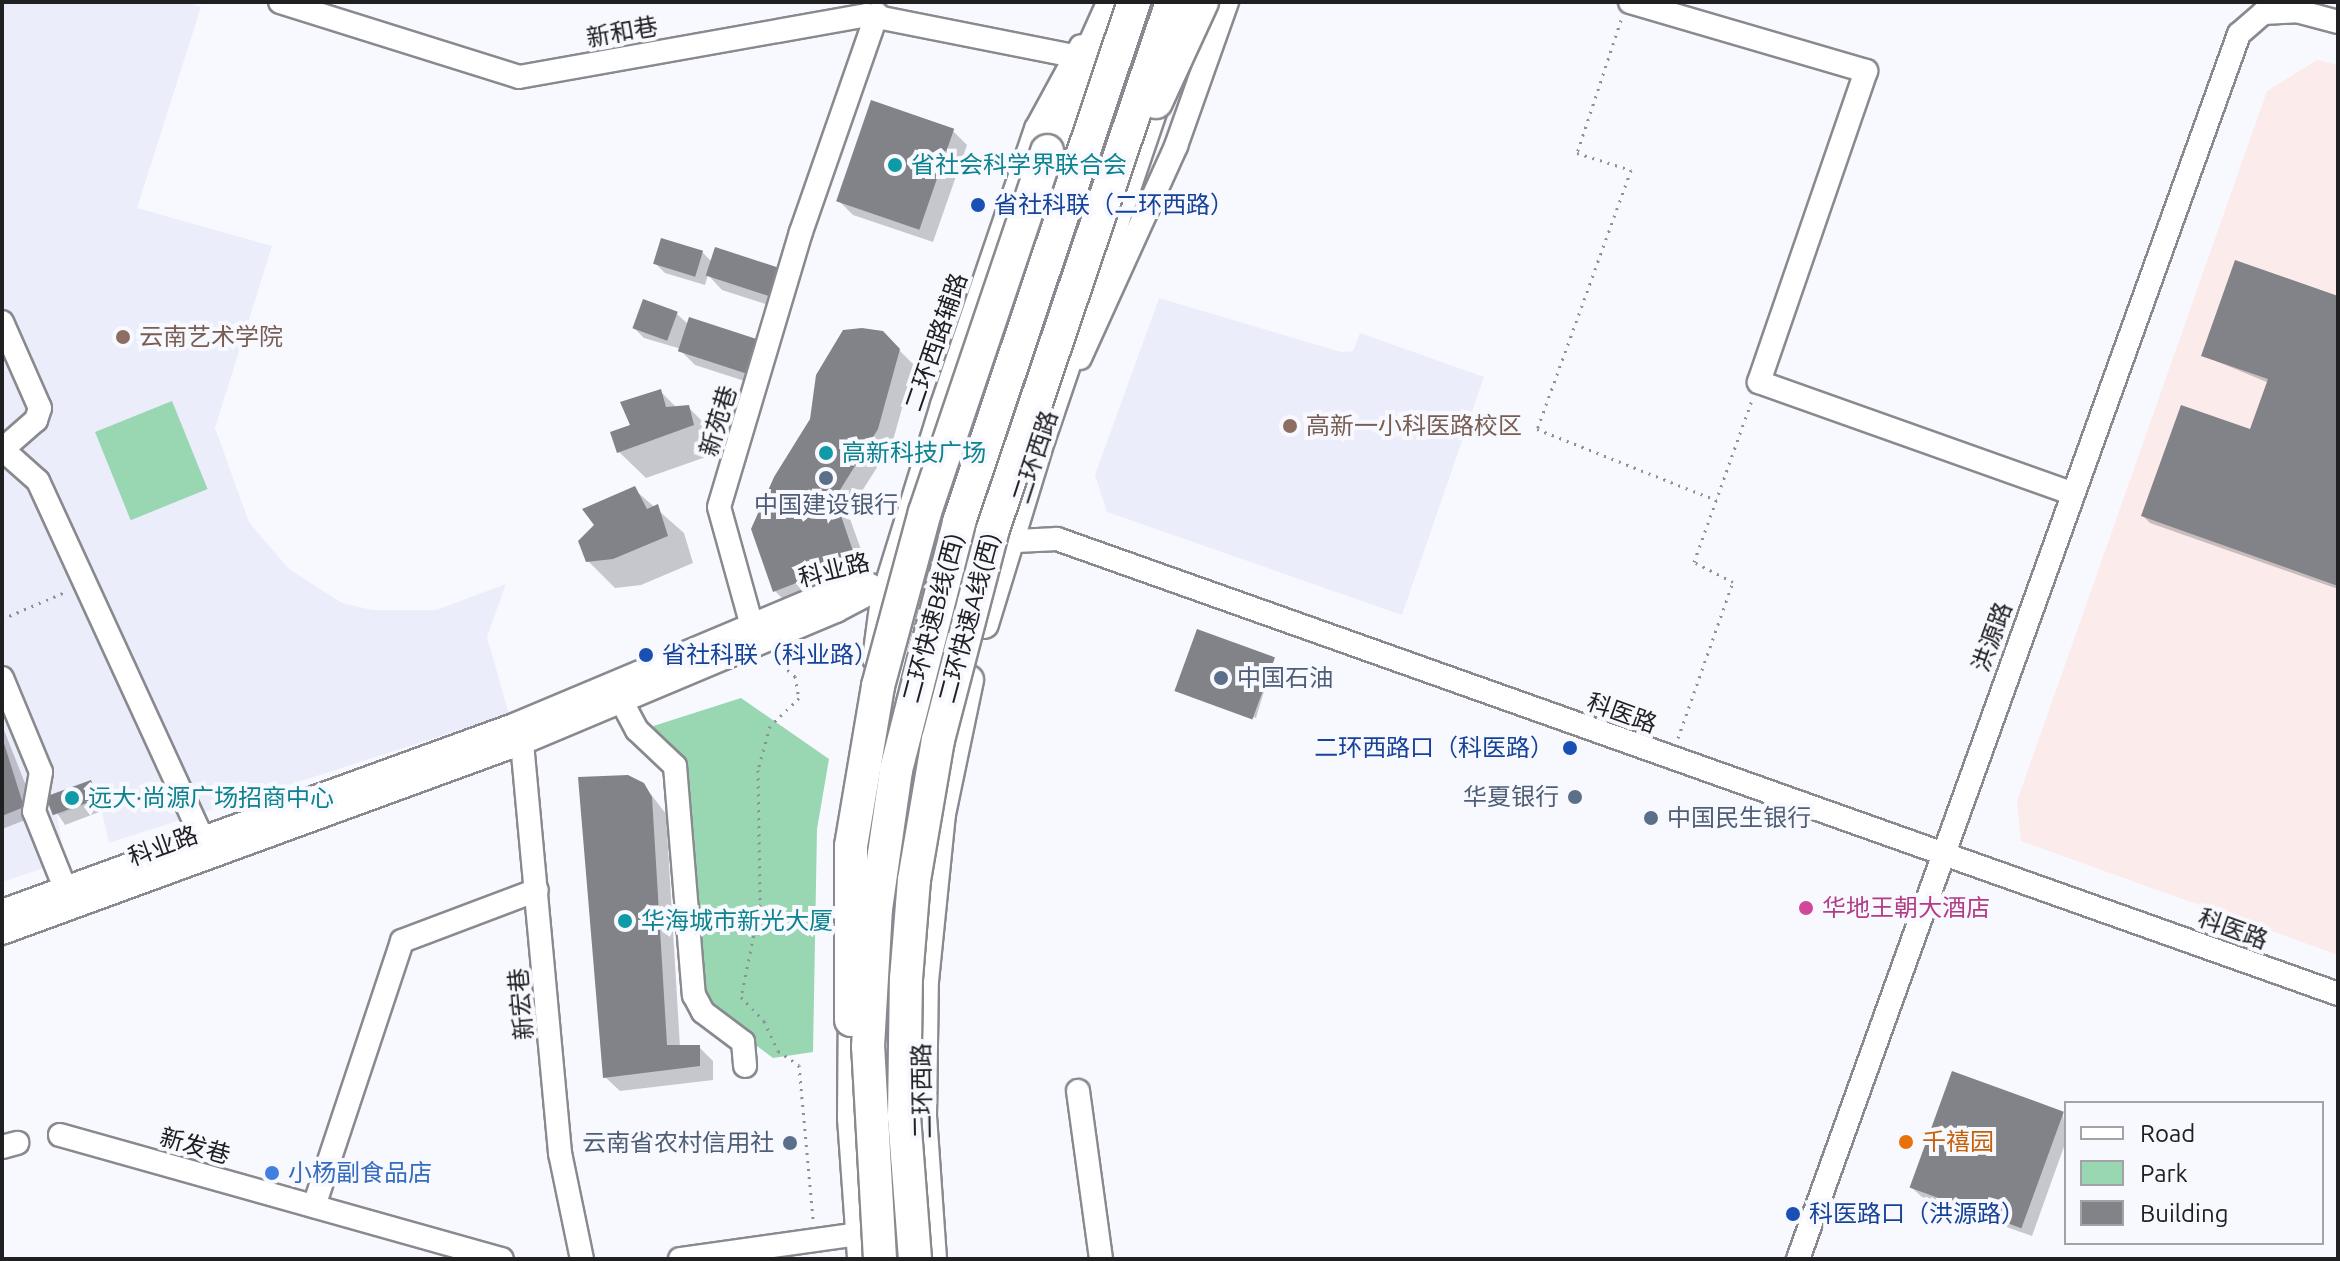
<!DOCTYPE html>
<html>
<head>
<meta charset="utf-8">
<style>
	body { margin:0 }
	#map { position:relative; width:2340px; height:1261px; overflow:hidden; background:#f8f9ff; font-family:Ubuntu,"Noto Sans SC",sans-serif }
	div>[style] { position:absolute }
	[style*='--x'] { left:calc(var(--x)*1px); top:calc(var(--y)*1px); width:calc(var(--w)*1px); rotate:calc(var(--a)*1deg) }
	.built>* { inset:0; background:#ebedfa }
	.industrial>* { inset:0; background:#fbebeb }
	.green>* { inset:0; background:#99d7b3; transform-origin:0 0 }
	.shadow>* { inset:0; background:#0003 }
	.building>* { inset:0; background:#828388; transform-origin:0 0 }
	.path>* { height:3px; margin-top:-1.5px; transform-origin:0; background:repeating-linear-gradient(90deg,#909094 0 2px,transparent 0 8px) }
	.roads { filter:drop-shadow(2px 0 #898a8f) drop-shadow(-2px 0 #898a8f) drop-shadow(0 2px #898a8f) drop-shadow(0 -2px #898a8f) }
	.minor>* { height:22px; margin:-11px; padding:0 11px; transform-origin:11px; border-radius:11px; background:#fff }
	.major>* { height:28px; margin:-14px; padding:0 14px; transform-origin:14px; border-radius:14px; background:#fff }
	.highway>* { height:32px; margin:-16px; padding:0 16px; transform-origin:16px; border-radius:16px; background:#fff }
	.bridges { filter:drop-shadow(2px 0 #898a8f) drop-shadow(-2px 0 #898a8f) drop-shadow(0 2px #898a8f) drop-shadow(0 -2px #898a8f) }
	.highway-bridge>* { height:32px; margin:-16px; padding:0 16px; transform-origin:16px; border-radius:16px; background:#fff }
	.dots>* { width:22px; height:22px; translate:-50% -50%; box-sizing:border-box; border:4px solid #f8f9ff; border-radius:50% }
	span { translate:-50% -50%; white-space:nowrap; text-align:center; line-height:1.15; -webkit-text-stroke:8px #f8f9ff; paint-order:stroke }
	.street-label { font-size:24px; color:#202022 }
	.culture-label { font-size:24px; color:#0d838f }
	.left { translate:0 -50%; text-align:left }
	.transit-label { font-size:24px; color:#164399 }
	.right { translate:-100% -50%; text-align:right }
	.education-label { font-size:24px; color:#785e54 }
	.service-label { font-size:24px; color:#4e5e75 }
	.hotel-label { font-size:24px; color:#b23c85 }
	.food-label { font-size:24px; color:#c56008 }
	.shop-label { font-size:24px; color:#366cbe }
	.frame { position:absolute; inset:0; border:4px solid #202022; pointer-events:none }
	.legend { position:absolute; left:2064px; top:1101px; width:260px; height:144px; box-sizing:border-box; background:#f8f9ff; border:2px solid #a2a2a7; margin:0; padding:10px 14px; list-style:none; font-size:24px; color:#202022 }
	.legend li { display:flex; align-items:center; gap:16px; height:40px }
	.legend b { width:40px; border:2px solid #a2a2a7 }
</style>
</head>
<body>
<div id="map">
	<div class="built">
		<i style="clip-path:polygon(2px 2px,187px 2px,201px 7px,137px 208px,272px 246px,215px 428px,249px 522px,289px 569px,342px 603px,372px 610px,436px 610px,506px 584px,487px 637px,509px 714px,109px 843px,99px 799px,57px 816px,65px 861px,2px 882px)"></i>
		<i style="clip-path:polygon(1159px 298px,1341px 352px,1353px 351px,1360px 333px,1484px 377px,1402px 615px,1107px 512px,1095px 475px)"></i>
	</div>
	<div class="industrial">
		<i style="clip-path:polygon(2317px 60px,2338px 65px,2338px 955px,2021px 841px,2017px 801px,2267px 91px)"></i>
	</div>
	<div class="green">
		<i style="left:172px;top:401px;width:95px;height:83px;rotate:68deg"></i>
		<i style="clip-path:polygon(741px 698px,829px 759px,817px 829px,813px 1052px,773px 1058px,701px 1004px,688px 773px,644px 729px)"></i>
	</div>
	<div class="shadow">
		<i style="clip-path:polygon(952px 130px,967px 145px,933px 242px,853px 215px,838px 200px)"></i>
		<i style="clip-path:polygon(702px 252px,712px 262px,778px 269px,784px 310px,722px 290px,708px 275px,705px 285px,665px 273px,655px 263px)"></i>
		<i style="clip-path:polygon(2338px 298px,2338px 589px,2150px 523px,2143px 516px,2251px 432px,2269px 383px,2204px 356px)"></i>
		<i style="clip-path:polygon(677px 314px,689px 325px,756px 341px,770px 355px,760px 386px,695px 365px,678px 348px,644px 338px,634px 328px)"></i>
		<i style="clip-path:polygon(882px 333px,914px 365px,892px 444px,848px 513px,870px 575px,789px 605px,775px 591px)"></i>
		<i style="clip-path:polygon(660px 391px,677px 408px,689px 408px,716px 435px,720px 452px,646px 478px,619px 452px)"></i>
		<i style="clip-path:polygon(634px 489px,684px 533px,693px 563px,641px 585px,615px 588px,588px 561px)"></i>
		<i style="clip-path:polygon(1274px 658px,1256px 718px,1179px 692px)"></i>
		<i style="clip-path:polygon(2px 725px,32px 801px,33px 817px,2px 829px)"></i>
		<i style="clip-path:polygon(91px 782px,107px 809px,65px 825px,48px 799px)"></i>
		<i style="clip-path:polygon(643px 784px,666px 814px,680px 1047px,699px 1047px,713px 1061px,713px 1080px,620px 1091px,605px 1077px)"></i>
		<i style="clip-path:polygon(2063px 1113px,2066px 1141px,2032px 1236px,1922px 1197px,1912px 1188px)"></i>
	</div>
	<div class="building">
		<i style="left:871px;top:100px;width:88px;height:107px;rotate:19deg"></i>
		<i style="left:661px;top:238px;width:44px;height:27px;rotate:17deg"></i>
		<i style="left:715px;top:247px;width:67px;height:30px;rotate:18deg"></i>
		<i style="clip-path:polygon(2235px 260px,2338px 296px,2338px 586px,2141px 516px,2181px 405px,2250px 429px,2268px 379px,2201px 356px)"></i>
		<i style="left:643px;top:299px;width:37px;height:31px;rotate:20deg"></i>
		<i style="left:689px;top:317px;width:71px;height:36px;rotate:18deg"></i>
		<i style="clip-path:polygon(862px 328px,883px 331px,900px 349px,878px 429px,835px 498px,856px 560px,773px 592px,751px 529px,774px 477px,810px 419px,816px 375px,843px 330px)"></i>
		<i style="clip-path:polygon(661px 389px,666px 407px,689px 405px,694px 425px,617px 453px,610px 432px,630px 425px,620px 402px)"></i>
		<i style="clip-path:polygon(635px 486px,647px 509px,658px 504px,668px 536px,613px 559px,586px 562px,578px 541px,594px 525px,582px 509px)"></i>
		<i style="left:1197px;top:629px;width:83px;height:66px;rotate:20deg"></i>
		<i style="clip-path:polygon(2px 737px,24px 807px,2px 816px)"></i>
		<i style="clip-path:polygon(628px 775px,644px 783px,652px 797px,667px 1045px,700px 1045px,700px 1066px,603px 1078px,578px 777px)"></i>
		<i style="left:91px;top:780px;width:20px;height:48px;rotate:70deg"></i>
		<i style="left:1952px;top:1071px;width:119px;height:124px;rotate:20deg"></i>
	</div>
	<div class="path">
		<i style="--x:1621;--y:20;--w:140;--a:108.3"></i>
		<i style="--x:1577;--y:153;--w:57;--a:17.5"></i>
		<i style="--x:1631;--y:170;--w:276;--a:109.9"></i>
		<i style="--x:1537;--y:429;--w:193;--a:21.6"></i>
		<i style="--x:2;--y:619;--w:69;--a:-23.2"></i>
		<i style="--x:775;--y:660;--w:26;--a:39"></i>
		<i style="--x:795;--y:676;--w:22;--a:80"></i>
		<i style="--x:799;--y:698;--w:40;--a:136"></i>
		<i style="--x:770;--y:726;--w:46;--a:105.3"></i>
		<i style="--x:758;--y:770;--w:134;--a:89.1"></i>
		<i style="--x:760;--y:904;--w:95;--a:101.5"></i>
		<i style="--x:741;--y:997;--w:33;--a:46"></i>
		<i style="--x:764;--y:1021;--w:33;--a:65"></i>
		<i style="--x:778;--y:1051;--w:25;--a:34"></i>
		<i style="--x:799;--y:1065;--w:156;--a:84.8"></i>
		<i style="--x:1678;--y:738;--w:165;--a:-70.6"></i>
		<i style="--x:1733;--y:582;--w:44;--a:-152.9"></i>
		<i style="--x:1694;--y:562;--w:172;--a:-70.3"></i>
	</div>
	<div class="roads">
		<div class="minor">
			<i style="--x:280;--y:2;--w:250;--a:17.4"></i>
			<i style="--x:519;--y:77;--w:353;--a:-10.1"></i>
			<i style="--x:867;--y:15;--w:212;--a:11.2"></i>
			<i style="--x:1630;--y:2;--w:246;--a:16.3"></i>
			<i style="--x:1866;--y:71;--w:329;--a:109"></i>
			<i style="--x:1759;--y:382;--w:331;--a:19.6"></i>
			<i style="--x:2;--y:322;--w:94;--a:66.2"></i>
			<i style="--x:40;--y:408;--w:13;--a:108"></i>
			<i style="--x:36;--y:420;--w:44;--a:138.7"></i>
			<i style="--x:1080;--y:358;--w:233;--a:-65.6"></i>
			<i style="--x:1176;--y:146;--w:153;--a:-70.5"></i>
			<i style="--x:2;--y:449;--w:48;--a:41.6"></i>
			<i style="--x:38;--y:481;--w:393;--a:65.3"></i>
			<i style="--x:996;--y:542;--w:61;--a:-2.8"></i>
			<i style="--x:1057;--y:539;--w:1359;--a:19.55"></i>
			<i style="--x:752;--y:626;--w:123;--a:-105.5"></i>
			<i style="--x:719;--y:507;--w:287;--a:-73.4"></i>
			<i style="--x:801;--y:232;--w:231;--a:-70.8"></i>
			<i style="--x:874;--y:659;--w:61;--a:-82.4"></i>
			<i style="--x:882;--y:599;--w:203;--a:-72.8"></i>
			<i style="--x:942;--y:405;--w:292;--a:-71.2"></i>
			<i style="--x:1036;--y:129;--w:94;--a:-61.5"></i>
			<i style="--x:2;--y:678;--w:102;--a:67.5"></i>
			<i style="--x:41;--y:772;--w:40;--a:100"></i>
			<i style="--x:34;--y:811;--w:83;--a:68.1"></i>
			<i style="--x:622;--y:702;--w:32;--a:62"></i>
			<i style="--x:637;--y:730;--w:52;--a:43.5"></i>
			<i style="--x:675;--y:766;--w:230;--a:85.3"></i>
			<i style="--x:694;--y:995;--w:19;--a:62"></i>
			<i style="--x:703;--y:1012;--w:50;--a:36.9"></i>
			<i style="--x:743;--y:1042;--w:24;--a:85"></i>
			<i style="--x:522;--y:743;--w:412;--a:84.7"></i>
			<i style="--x:560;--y:1153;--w:108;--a:78.3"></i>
			<i style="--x:2;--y:911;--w:545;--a:-19.97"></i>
			<i style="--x:514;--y:725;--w:341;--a:-22.8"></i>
			<i style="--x:828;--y:593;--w:43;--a:-10.8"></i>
			<i style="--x:2;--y:933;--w:554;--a:-20.07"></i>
			<i style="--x:522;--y:743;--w:341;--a:-22.8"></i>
			<i style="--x:836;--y:611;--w:93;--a:-27.7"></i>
			<i style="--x:1078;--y:1091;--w:170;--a:82.2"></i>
			<i style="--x:60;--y:1135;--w:459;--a:15.7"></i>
			<i style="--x:2;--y:1147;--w:16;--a:-15"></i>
			<i style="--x:314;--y:1206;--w:279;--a:-71.6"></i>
			<i style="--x:402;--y:941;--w:144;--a:-20.7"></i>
			<i style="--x:680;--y:1259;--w:181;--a:-8"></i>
			<i style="--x:1798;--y:1259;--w:1302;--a:-70.2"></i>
			<i style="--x:2239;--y:34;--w:32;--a:-41"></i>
			<i style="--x:2263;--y:13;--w:34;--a:-3"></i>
			<i style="--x:2297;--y:11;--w:42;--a:15"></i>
		</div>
		<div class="major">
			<i style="--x:984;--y:624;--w:195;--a:-73"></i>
			<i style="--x:1041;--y:438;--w:375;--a:-71.2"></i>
			<i style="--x:882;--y:753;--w:244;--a:-75.7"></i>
			<i style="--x:942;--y:517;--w:431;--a:-71.3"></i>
			<i style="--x:853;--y:1000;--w:118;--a:90.5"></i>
			<i style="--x:852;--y:1118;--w:141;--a:85.9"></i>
			<i style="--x:932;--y:1259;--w:143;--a:-94"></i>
			<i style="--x:922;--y:1116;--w:135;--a:-89.2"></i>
			<i style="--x:924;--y:981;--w:168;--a:-84.2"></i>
			<i style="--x:941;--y:814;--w:137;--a:-78.2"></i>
		</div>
		<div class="highway">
			<i style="--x:1047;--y:151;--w:163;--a:-65.8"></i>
		</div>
	</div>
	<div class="bridges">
		<div class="highway-bridge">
			<i style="--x:1156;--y:102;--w:110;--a:-65.3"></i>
			<i style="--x:851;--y:1020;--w:174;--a:-90"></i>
			<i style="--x:851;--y:846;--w:162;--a:-80.4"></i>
			<i style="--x:878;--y:686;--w:180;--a:-74.9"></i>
			<i style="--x:925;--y:512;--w:381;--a:-71.3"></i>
			<i style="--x:880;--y:1259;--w:212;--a:-93.2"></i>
			<i style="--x:868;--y:1047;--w:138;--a:-86.7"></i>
			<i style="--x:876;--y:909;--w:140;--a:-81.8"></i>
			<i style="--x:896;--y:770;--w:256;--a:-75.7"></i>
			<i style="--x:959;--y:522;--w:549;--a:-71.4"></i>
			<i style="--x:915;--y:1259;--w:142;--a:-94.4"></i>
			<i style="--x:904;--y:1117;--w:138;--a:-89.2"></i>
			<i style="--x:906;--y:979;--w:99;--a:-85.4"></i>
			<i style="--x:914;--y:880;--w:142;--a:-80.3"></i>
			<i style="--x:938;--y:740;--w:215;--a:-75.4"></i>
			<i style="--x:992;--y:532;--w:560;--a:-71.24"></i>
		</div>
	</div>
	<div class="dots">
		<i style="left:895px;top:165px;background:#0f9aa8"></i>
		<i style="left:978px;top:205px;background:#1a4fb4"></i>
		<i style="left:123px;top:337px;background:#8d6e63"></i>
		<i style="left:1290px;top:426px;background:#8d6e63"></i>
		<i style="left:826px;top:453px;background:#0f9aa8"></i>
		<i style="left:826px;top:478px;background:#5c6f8a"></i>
		<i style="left:646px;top:655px;background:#1a4fb4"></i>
		<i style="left:1221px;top:678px;background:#5c6f8a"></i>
		<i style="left:1570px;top:748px;background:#1a4fb4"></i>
		<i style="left:1575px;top:797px;background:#5c6f8a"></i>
		<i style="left:72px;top:798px;background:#0f9aa8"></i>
		<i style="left:1651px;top:818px;background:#5c6f8a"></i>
		<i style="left:1806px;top:908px;background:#d1479c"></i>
		<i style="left:625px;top:921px;background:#0f9aa8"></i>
		<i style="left:1906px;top:1142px;background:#e8710a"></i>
		<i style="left:790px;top:1143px;background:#5c6f8a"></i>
		<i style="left:272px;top:1173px;background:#3f7fe0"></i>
		<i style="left:1793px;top:1214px;background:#1a4fb4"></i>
	</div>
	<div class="street-label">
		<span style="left:622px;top:32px;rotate:-10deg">新和巷</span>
		<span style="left:936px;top:342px;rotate:-71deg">二环西路辅路</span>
		<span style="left:718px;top:421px;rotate:-73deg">新苑巷</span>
		<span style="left:1035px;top:457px;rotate:-72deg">二环西路</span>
		<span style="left:834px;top:570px;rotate:-14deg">科业路</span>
		<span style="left:933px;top:618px;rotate:-75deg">二环快速B线(西)</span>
		<span style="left:969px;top:618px;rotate:-75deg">二环快速A线(西)</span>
		<span style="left:1992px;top:637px;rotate:-70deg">洪源路</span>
		<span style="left:1622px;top:713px;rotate:20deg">科医路</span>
		<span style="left:163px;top:846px;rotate:-20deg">科业路</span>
		<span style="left:2233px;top:929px;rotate:20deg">科医路</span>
		<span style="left:521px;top:1004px;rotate:-95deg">新宏巷</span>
		<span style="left:922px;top:1091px;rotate:-91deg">二环西路</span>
		<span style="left:195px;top:1146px;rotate:16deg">新发巷</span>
	</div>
	<div class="culture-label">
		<span class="left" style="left:911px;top:165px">省社会科学界联合会</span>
		<span class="left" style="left:842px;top:453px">高新科技广场</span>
		<span class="left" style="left:88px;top:798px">远大·尚源广场招商中心</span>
		<span class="left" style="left:641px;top:921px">华海城市新光大厦</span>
	</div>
	<div class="transit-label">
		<span class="left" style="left:994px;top:205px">省社科联（二环西路）</span>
		<span class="left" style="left:662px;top:655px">省社科联（科业路）</span>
		<span class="right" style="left:1554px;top:748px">二环西路口（科医路）</span>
		<span class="left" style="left:1809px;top:1214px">科医路口（洪源路）</span>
	</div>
	<div class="education-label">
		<span class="left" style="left:139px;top:337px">云南艺术学院</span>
		<span class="left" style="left:1306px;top:426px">高新一小科医路校区</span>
	</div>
	<div class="service-label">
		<span style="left:826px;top:505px">中国建设银行</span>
		<span class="left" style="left:1237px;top:678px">中国石油</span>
		<span class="right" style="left:1559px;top:797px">华夏银行</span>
		<span class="left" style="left:1667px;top:818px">中国民生银行</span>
		<span class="right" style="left:774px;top:1143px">云南省农村信用社</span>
	</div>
	<div class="hotel-label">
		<span class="left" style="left:1822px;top:908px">华地王朝大酒店</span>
	</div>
	<div class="food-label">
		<span class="left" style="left:1922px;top:1142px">千禧园</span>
	</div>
	<div class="shop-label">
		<span class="left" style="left:288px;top:1173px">小杨副食品店</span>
	</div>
	<div class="frame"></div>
	<ul class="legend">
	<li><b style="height:10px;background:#fff"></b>Road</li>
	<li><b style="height:22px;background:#99d7b3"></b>Park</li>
	<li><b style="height:22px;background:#828388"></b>Building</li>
	</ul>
</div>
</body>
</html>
